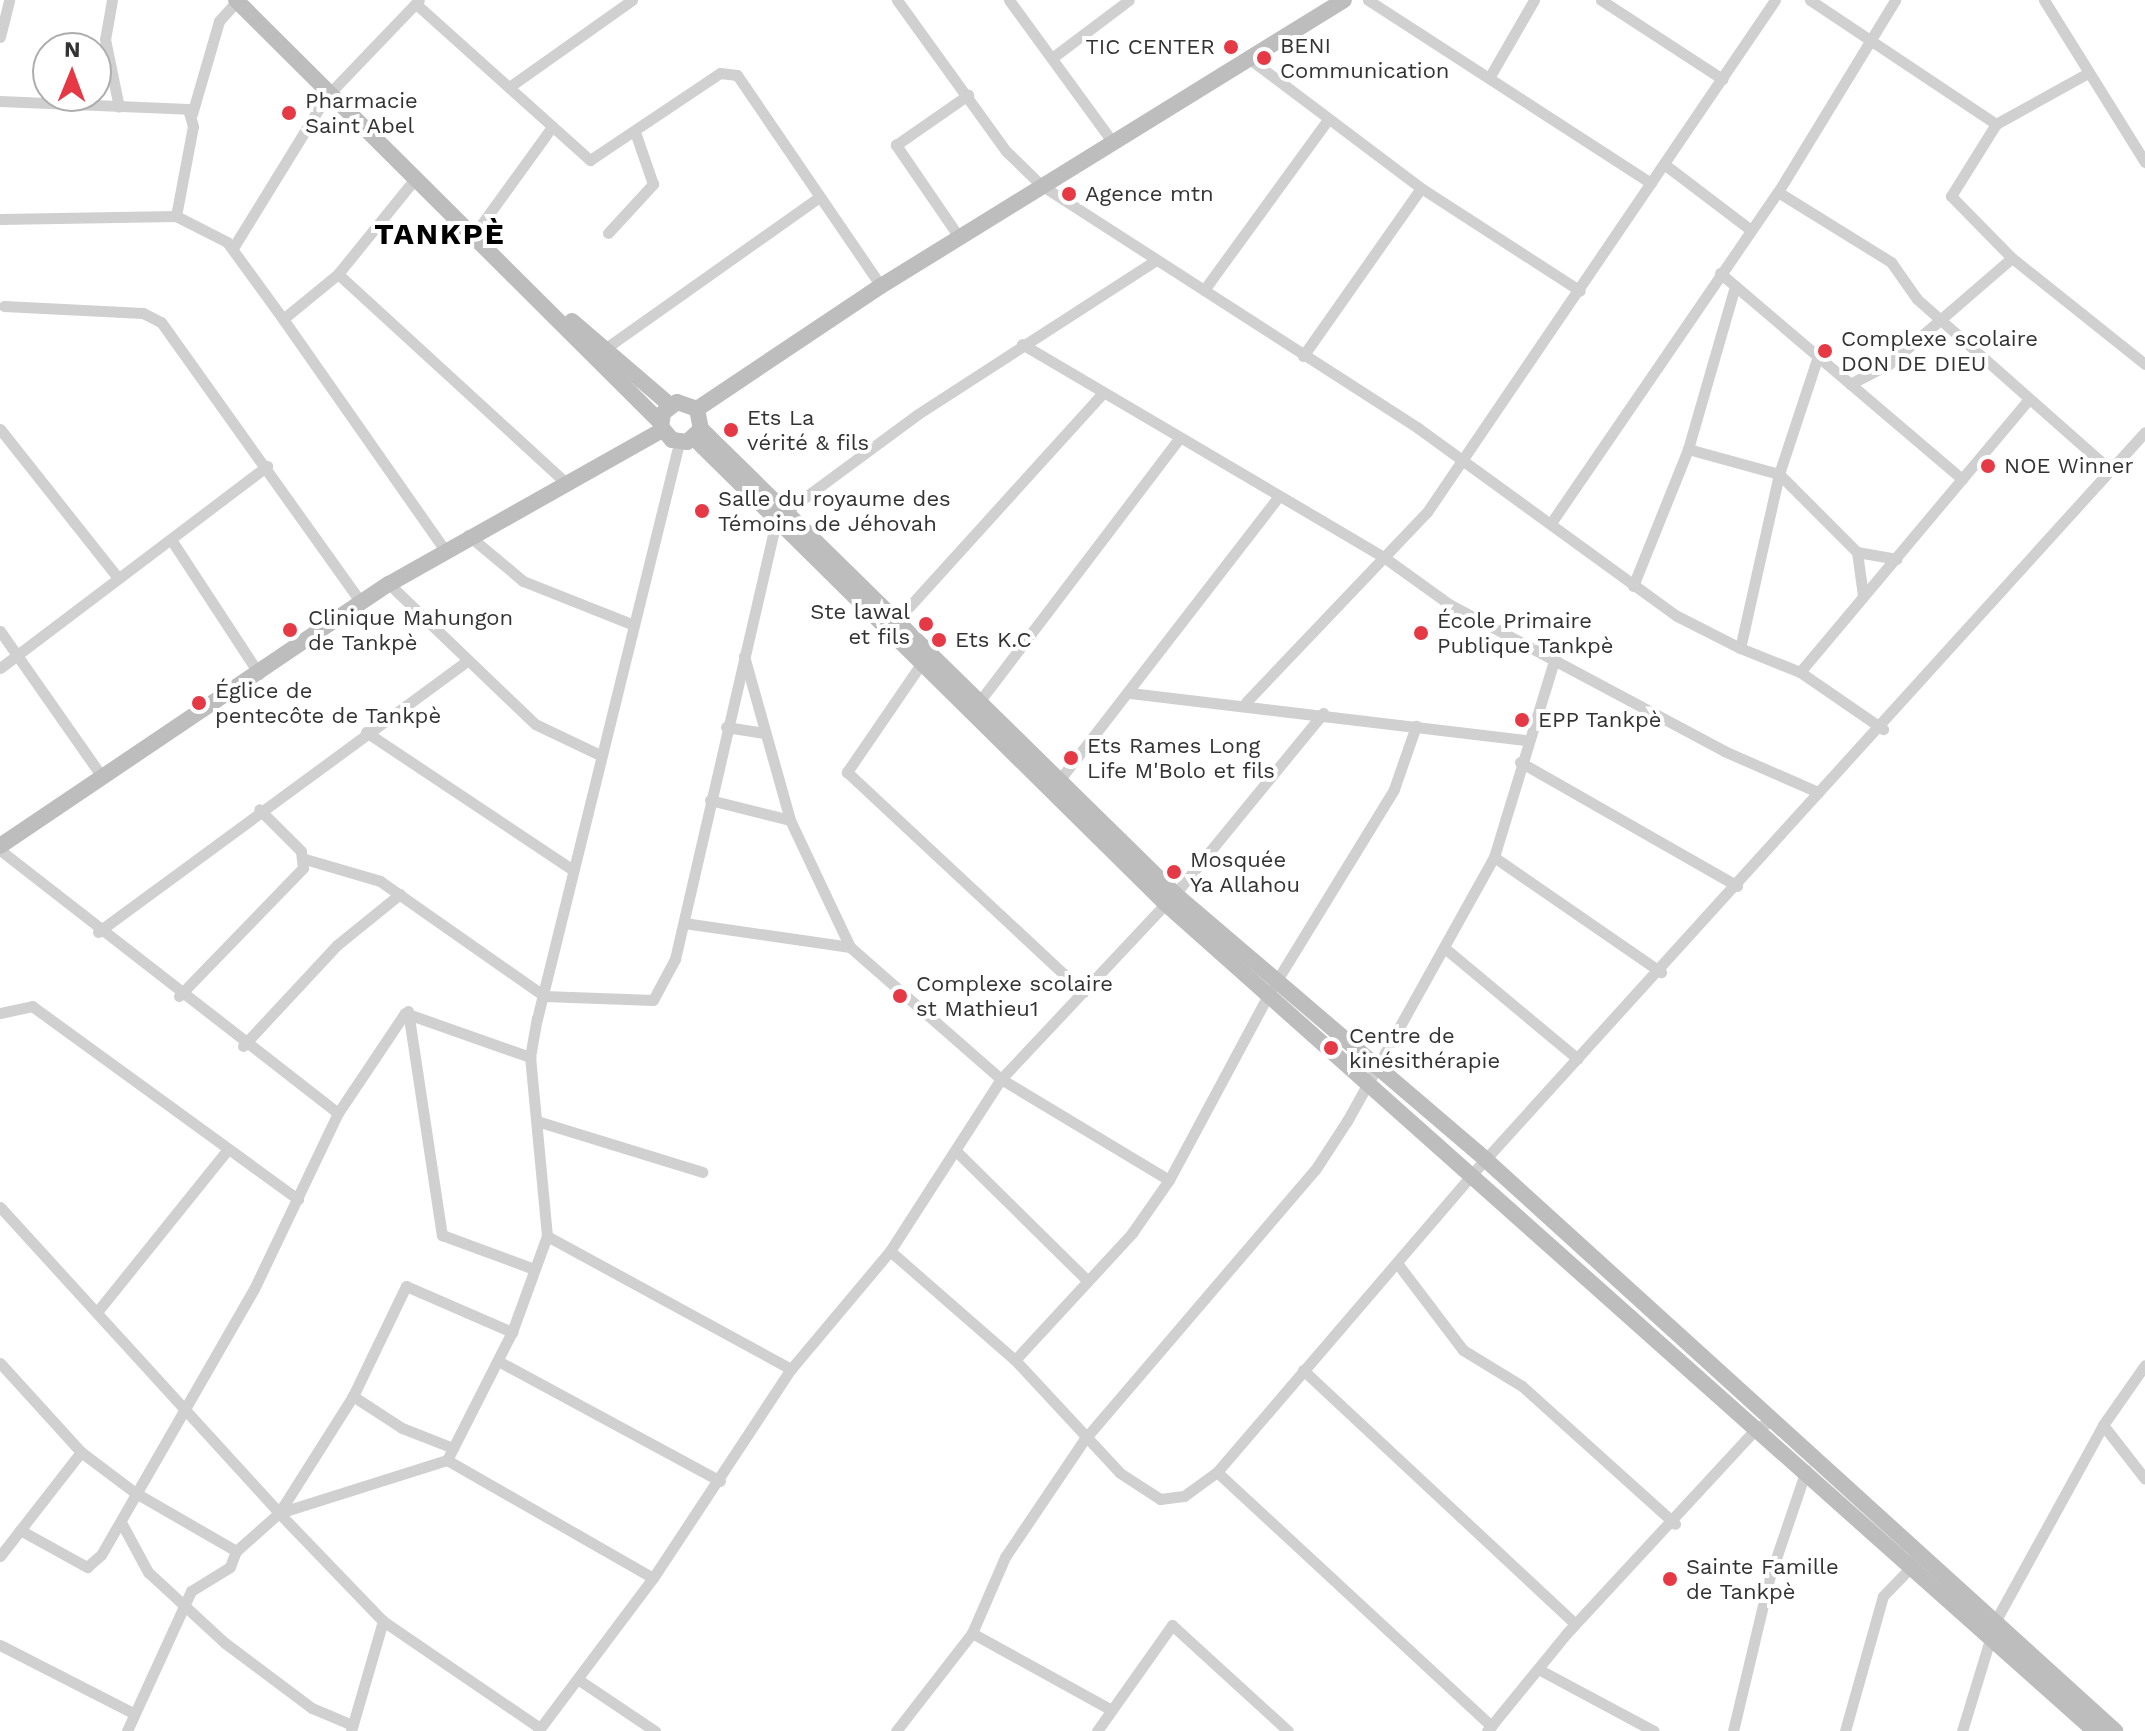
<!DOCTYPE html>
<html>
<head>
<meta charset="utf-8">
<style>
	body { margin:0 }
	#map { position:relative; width:2145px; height:1731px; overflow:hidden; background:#fff; font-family:"Work Sans",sans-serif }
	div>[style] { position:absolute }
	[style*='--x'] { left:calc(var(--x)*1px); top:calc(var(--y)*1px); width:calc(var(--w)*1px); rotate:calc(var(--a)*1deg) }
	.street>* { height:11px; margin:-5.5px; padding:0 5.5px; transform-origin:5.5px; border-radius:5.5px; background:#d0d0d0 }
	.secondary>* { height:16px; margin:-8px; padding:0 8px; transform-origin:8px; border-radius:8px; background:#bdbdbd }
	.dots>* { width:22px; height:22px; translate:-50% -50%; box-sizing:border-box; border:4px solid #fff; border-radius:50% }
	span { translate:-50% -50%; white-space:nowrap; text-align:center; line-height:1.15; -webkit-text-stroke:8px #fff; paint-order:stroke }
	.poi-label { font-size:22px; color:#333 }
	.left { translate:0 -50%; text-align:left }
	.right { translate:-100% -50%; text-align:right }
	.district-label { font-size:30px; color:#000; font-weight:700; letter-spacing:2px }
	.north { position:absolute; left:32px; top:32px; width:80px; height:80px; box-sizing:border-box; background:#fff; border:2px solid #adadad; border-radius:50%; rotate:1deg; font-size:22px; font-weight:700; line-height:32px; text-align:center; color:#333 }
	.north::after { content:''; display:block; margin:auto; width:28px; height:36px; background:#e63946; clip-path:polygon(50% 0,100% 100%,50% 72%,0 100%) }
</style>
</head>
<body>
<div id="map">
	<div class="street">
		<i style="--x:112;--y:0;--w:40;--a:100"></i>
		<i style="--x:105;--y:39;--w:69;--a:78.4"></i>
		<i style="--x:897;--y:0;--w:186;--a:54.2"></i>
		<i style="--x:1006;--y:151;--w:49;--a:44.2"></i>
		<i style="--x:1041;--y:185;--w:449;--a:32.8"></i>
		<i style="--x:1418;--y:428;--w:320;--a:36"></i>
		<i style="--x:1677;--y:616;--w:71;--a:26.9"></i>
		<i style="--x:1009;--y:0;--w:173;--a:53.9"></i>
		<i style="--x:1368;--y:0;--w:337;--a:32.9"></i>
		<i style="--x:1601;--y:0;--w:145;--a:33.1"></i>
		<i style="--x:1810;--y:0;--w:224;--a:33.7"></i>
		<i style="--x:2044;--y:0;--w:191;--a:58.1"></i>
		<i style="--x:416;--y:4;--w:234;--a:41.9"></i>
		<i style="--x:590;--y:160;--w:156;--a:-33.8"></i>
		<i style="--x:720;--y:73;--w:17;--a:7"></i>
		<i style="--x:737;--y:75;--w:255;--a:55.7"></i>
		<i style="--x:0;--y:37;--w:38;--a:-76"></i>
		<i style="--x:1247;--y:57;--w:218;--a:37"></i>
		<i style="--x:1421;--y:188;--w:189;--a:32.9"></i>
		<i style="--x:1052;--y:58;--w:96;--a:-37"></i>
		<i style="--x:2088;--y:73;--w:105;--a:151"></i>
		<i style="--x:1996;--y:124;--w:85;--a:122"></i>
		<i style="--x:1951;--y:196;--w:87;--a:45.5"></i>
		<i style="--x:2012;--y:258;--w:170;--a:38.6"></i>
		<i style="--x:1489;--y:78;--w:90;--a:-60"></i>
		<i style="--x:512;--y:85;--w:147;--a:-35.3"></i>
		<i style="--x:0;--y:101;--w:188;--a:2.4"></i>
		<i style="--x:188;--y:109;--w:18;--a:74"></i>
		<i style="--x:193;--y:126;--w:92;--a:100.7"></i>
		<i style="--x:192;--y:114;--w:97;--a:-73.8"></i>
		<i style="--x:219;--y:21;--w:27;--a:-48"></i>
		<i style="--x:1664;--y:164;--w:106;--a:37.3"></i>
		<i style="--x:414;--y:180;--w:121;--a:129"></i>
		<i style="--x:338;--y:274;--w:71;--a:140.7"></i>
		<i style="--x:283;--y:319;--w:281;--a:55"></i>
		<i style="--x:1778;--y:192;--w:133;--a:31.8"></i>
		<i style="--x:1891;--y:262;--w:45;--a:54.9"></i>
		<i style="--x:1917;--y:299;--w:258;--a:41.5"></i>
		<i style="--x:0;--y:219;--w:176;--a:-1"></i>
		<i style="--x:176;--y:216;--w:57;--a:27"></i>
		<i style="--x:227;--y:242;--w:95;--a:54"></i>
		<i style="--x:608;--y:233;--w:67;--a:-47.4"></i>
		<i style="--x:653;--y:184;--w:55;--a:-109.1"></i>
		<i style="--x:473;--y:236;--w:135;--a:-54.1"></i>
		<i style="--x:959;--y:237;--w:112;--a:-124.4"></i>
		<i style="--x:896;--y:145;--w:88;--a:-34.8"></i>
		<i style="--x:233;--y:248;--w:177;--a:-58.4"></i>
		<i style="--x:326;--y:97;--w:134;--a:-46.2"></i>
		<i style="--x:1720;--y:273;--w:318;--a:40.4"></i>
		<i style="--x:338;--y:274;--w:308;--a:42.5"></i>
		<i style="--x:1204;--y:290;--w:209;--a:-54"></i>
		<i style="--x:4;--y:306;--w:139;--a:2.9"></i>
		<i style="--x:143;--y:313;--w:20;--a:27"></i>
		<i style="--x:161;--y:322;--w:344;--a:54.5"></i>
		<i style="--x:1022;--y:344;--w:421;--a:30.5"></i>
		<i style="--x:1385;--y:558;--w:79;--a:35.7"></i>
		<i style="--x:1449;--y:604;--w:312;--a:28.1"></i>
		<i style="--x:1724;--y:751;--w:103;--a:23.6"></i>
		<i style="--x:606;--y:348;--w:261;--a:-35.3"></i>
		<i style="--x:1303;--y:356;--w:205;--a:-54.9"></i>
		<i style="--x:1818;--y:356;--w:124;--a:108.3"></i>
		<i style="--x:1779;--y:474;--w:178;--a:102.6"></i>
		<i style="--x:1740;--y:648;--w:65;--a:21.8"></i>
		<i style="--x:1800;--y:672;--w:101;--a:34.5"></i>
		<i style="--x:1850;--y:384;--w:44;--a:-27.1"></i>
		<i style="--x:1889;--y:364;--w:162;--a:-40.8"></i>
		<i style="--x:0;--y:429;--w:190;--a:51.6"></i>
		<i style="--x:1688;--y:449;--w:94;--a:15.4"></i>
		<i style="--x:1779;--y:474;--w:110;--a:45"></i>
		<i style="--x:1857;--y:552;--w:40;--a:10"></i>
		<i style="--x:1551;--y:523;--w:401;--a:-55.6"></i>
		<i style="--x:1778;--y:192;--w:225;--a:-58.6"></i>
		<i style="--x:468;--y:535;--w:72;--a:39.9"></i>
		<i style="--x:523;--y:581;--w:119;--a:21.6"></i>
		<i style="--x:172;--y:541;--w:159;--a:56.8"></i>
		<i style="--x:1857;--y:552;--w:44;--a:82.2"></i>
		<i style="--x:389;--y:584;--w:202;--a:43.8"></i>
		<i style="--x:535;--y:724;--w:72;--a:25.5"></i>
		<i style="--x:1633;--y:586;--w:148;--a:-68.1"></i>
		<i style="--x:1688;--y:449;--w:170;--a:-73.9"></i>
		<i style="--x:898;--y:619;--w:305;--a:-47.8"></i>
		<i style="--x:0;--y:631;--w:179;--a:55"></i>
		<i style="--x:744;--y:656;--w:170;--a:74.3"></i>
		<i style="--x:790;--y:820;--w:140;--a:64.7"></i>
		<i style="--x:850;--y:947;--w:201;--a:41.2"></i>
		<i style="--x:1001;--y:1079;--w:196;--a:31"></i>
		<i style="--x:923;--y:661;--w:135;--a:124.4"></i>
		<i style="--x:847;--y:772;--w:323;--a:43"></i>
		<i style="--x:0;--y:668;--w:335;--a:-37.1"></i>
		<i style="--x:1800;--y:672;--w:354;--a:-50"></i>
		<i style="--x:1130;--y:693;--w:398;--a:6.8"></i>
		<i style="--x:1246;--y:702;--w:262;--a:-46.4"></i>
		<i style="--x:1427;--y:512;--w:619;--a:-55.8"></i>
		<i style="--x:976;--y:706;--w:335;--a:-52.8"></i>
		<i style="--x:726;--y:727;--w:39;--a:9"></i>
		<i style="--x:366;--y:732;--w:249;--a:33.7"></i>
		<i style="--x:1520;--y:762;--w:250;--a:29.7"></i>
		<i style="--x:1061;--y:778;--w:351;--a:-52.3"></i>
		<i style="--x:710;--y:800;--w:82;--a:14"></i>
		<i style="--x:0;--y:850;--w:428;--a:37.9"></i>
		<i style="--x:1494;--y:857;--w:203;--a:34.6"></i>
		<i style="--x:305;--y:859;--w:78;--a:16.3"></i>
		<i style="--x:380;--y:881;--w:200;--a:35"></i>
		<i style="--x:544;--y:996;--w:109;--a:2.1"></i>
		<i style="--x:653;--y:1000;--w:47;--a:-61.8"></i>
		<i style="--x:675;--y:959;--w:453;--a:-77"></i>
		<i style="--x:777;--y:518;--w:175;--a:-36.4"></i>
		<i style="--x:918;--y:414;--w:283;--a:-32.9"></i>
		<i style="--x:684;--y:923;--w:168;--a:8.2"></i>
		<i style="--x:98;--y:932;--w:454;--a:-36.3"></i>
		<i style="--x:1447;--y:950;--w:170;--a:39.8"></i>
		<i style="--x:179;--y:996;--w:178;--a:-45.9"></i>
		<i style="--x:303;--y:868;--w:17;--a:-97"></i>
		<i style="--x:301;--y:851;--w:59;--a:-135"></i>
		<i style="--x:408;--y:1011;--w:227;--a:81.4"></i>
		<i style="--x:442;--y:1235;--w:98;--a:20.3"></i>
		<i style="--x:0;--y:1013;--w:33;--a:-12"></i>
		<i style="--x:32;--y:1006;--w:329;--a:36"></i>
		<i style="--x:243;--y:1046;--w:138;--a:-47.1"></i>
		<i style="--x:337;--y:945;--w:81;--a:-39"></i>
		<i style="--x:540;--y:1122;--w:170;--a:17.1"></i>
		<i style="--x:956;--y:1151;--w:184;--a:44.6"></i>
		<i style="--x:0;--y:1207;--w:414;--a:47.6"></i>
		<i style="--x:279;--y:1513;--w:57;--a:138.5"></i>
		<i style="--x:236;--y:1551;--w:17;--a:111"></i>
		<i style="--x:230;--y:1567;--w:46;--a:148.4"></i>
		<i style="--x:191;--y:1591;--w:154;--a:114.6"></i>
		<i style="--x:547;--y:1236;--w:278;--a:28.6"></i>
		<i style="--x:890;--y:1251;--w:166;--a:41.1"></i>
		<i style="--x:1015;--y:1360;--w:154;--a:47.1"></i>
		<i style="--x:1120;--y:1473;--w:48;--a:33"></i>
		<i style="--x:1160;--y:1499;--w:24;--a:-7"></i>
		<i style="--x:1184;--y:1496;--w:41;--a:-36"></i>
		<i style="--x:1217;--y:1472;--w:394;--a:-49.4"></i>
		<i style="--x:1473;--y:1173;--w:1000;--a:-47.8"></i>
		<i style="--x:1397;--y:1263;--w:109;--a:52.8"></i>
		<i style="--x:1463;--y:1350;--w:69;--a:31.4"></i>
		<i style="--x:1522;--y:1386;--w:206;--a:42"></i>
		<i style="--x:97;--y:1312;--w:204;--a:-51.2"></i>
		<i style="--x:1015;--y:1360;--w:173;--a:-47.3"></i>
		<i style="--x:1132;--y:1233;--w:65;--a:-55.1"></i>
		<i style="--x:1169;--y:1180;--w:210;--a:-61.8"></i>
		<i style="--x:1268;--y:995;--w:241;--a:-58.5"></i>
		<i style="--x:1394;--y:789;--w:67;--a:-70.8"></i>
		<i style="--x:500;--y:1362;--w:250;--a:28.4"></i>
		<i style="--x:0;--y:1363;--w:120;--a:47.7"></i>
		<i style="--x:81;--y:1452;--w:66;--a:37"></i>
		<i style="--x:134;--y:1492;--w:118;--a:30"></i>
		<i style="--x:1303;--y:1370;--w:372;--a:43"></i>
		<i style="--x:2103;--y:1425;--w:68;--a:52.1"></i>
		<i style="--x:453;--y:1448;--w:55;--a:-158.6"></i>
		<i style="--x:402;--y:1428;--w:59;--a:-146.9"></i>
		<i style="--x:353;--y:1396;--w:122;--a:-64.3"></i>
		<i style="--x:406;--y:1286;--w:116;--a:23.5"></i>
		<i style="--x:447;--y:1460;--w:237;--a:29.8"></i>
		<i style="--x:1217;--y:1472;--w:374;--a:42.8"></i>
		<i style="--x:279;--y:1513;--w:176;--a:-17.5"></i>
		<i style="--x:447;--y:1460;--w:144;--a:-63.1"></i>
		<i style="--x:512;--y:1332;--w:102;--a:-70"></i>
		<i style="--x:547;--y:1236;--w:180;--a:-95.4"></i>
		<i style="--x:530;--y:1057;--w:39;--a:-80"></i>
		<i style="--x:537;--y:1019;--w:593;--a:-76.15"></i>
		<i style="--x:279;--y:1513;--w:150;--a:46.1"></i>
		<i style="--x:383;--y:1621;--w:190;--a:34.3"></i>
		<i style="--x:279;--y:1513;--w:138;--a:-57.7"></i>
		<i style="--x:122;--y:1524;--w:55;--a:61.6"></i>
		<i style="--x:148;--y:1572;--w:105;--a:42.7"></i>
		<i style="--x:225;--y:1643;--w:109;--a:36.8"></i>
		<i style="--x:312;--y:1708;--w:43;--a:23"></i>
		<i style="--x:20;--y:1530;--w:77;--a:28.9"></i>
		<i style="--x:87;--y:1567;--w:18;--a:-41"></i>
		<i style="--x:101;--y:1555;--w:307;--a:-60.1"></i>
		<i style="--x:254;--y:1289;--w:195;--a:-64.5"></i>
		<i style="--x:338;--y:1113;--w:120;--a:-56.2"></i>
		<i style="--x:405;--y:1013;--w:133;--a:19.4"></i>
		<i style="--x:0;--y:1556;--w:132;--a:-52.1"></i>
		<i style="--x:972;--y:1633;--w:155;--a:28.9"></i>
		<i style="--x:0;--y:1645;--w:147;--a:27.1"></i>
		<i style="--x:1540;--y:1670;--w:129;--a:28.2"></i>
		<i style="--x:579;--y:1680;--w:92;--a:33.9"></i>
		<i style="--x:351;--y:1731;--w:115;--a:-73.8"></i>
		<i style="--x:538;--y:1731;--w:191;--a:-53.1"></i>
		<i style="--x:653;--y:1578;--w:250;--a:-56.6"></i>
		<i style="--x:791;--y:1369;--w:154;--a:-50"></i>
		<i style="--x:890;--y:1251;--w:205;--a:-57.2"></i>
		<i style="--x:1001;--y:1079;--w:254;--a:-46.8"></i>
		<i style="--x:1175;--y:894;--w:234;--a:-50.7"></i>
		<i style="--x:896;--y:1731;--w:124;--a:-52.2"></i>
		<i style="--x:972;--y:1633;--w:83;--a:-66.5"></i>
		<i style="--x:1005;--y:1557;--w:141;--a:-56"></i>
		<i style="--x:1084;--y:1440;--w:355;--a:-49.5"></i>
		<i style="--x:1315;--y:1170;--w:59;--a:-56.9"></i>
		<i style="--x:1347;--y:1121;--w:302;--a:-60.9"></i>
		<i style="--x:1494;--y:857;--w:209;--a:-73"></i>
		<i style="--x:1097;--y:1731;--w:130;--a:-54.7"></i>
		<i style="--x:1172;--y:1625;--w:157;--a:42.4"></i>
		<i style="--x:1487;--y:1731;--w:125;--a:-50.8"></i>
		<i style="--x:1566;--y:1634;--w:282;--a:-47.2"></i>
		<i style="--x:1758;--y:1427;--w:18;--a:-22"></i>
		<i style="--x:1733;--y:1731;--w:159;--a:-76.6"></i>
		<i style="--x:1770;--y:1576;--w:112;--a:-71.2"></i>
		<i style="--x:1845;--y:1731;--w:140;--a:-74.3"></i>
		<i style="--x:1883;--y:1596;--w:47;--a:-45.9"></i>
		<i style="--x:1962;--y:1731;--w:116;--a:-73"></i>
		<i style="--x:1996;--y:1620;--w:222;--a:-61.2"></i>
		<i style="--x:2103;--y:1425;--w:73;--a:-55"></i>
	</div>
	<div class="secondary">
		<i style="--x:236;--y:0;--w:600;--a:44.86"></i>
		<i style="--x:572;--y:321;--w:129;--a:40.6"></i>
		<i style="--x:697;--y:409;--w:221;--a:-33.8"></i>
		<i style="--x:881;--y:286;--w:544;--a:-31.7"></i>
		<i style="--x:701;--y:429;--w:19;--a:137"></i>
		<i style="--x:687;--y:442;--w:15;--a:-172"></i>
		<i style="--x:672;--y:440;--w:17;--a:-130"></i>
		<i style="--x:661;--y:427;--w:14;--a:-82"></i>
		<i style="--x:663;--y:413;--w:18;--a:-38"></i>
		<i style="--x:677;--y:402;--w:21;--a:19"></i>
		<i style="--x:697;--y:409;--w:20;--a:79"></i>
		<i style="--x:701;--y:429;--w:664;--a:44.45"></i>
		<i style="--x:1175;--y:894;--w:409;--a:40.5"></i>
		<i style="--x:1486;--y:1160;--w:850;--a:42.23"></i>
		<i style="--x:694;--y:438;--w:663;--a:44.63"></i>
		<i style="--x:1166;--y:904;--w:1244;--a:41.68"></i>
		<i style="--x:0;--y:846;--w:469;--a:-34"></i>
		<i style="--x:389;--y:584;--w:313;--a:-29.4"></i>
	</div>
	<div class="dots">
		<i style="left:1231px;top:47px;background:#e63946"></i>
		<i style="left:1264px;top:58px;background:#e63946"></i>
		<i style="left:289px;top:113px;background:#e63946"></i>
		<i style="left:1069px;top:194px;background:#e63946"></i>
		<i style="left:1825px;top:351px;background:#e63946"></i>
		<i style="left:731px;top:430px;background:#e63946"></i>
		<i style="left:1988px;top:466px;background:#e63946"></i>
		<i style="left:702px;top:511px;background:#e63946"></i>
		<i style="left:926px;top:624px;background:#e63946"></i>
		<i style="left:290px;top:630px;background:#e63946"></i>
		<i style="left:1421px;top:633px;background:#e63946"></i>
		<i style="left:939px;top:640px;background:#e63946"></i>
		<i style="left:199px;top:703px;background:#e63946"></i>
		<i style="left:1522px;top:720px;background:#e63946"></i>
		<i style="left:1071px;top:758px;background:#e63946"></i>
		<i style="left:1174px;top:872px;background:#e63946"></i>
		<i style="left:900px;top:996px;background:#e63946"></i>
		<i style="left:1331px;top:1048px;background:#e63946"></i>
		<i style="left:1670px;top:1579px;background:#e63946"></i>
	</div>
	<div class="poi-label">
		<span class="left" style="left:1280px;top:58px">BENI<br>Communication</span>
		<span class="right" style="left:1215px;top:47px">TIC CENTER</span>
		<span class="left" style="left:305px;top:113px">Pharmacie<br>Saint Abel</span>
		<span class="left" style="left:1085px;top:194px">Agence mtn</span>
		<span class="left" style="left:1841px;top:351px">Complexe scolaire<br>DON DE DIEU</span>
		<span class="left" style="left:747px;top:430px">Ets La<br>vérité &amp; fils</span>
		<span class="left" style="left:2004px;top:466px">NOE Winner</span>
		<span class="left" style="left:718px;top:511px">Salle du royaume des<br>Témoins de Jéhovah</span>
		<span class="right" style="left:910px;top:624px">Ste lawal<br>et fils</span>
		<span class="left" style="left:308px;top:630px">Clinique Mahungon<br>de Tankpè</span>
		<span class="left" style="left:1437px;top:633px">École Primaire<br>Publique Tankpè</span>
		<span class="left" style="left:955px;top:640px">Ets K.C</span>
		<span class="left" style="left:215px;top:703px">Églice de<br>pentecôte de Tankpè</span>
		<span class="left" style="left:1538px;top:720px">EPP Tankpè</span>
		<span class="left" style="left:1087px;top:758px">Ets Rames Long<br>Life M'Bolo et fils</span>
		<span class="left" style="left:1190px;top:872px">Mosquée<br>Ya Allahou</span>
		<span class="left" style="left:916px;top:996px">Complexe scolaire<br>st Mathieu1</span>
		<span class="left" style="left:1349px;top:1048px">Centre de<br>kinésithérapie</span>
		<span class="left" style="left:1686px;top:1579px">Sainte Famille<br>de Tankpè</span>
	</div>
	<div class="district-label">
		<span style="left:440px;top:234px">TANKPÈ</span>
	</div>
	<div class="north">N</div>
</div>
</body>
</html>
